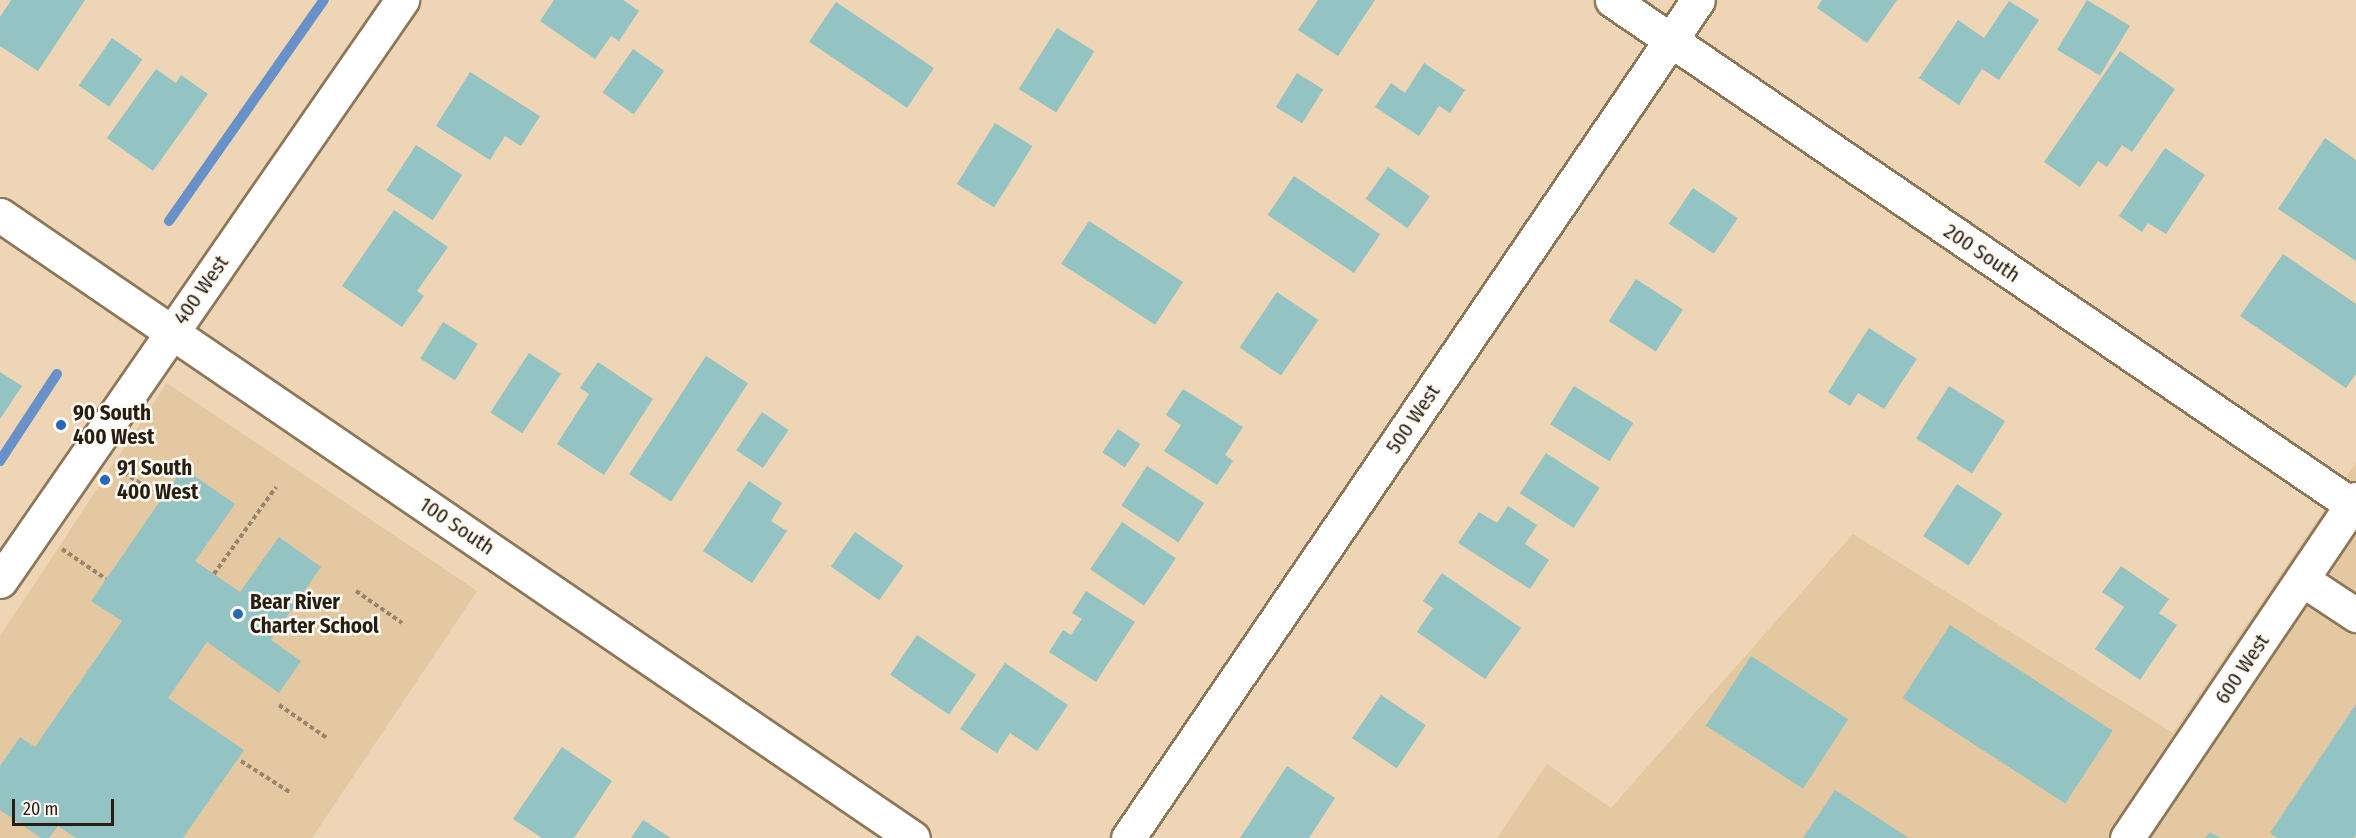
<!DOCTYPE html>
<html>
<head>
<meta charset="utf-8">
<style>
	body { margin:0 }
	#map { position:relative; width:2356px; height:838px; overflow:hidden; background:#edd5b5; font-family:"Fira Sans Condensed",sans-serif }
	div>[style] { position:absolute }
	[style*='--x'] { left:calc(var(--x)*1px); top:calc(var(--y)*1px); width:calc(var(--w)*1px); rotate:calc(var(--a)*1deg) }
	.built>* { inset:0; background:#e4c8a1 }
	.stream>* { height:10px; margin:-5px; padding:0 5px; transform-origin:5px; border-radius:5px; background:#6791c8 }
	.building>* { inset:0; background:#93c3c2; transform-origin:0 0 }
	.path>* { height:4px; margin-top:-2px; transform-origin:0; background:repeating-linear-gradient(90deg,#97856e 0 4.5px,transparent 0 7.5px) }
	.roads { filter:drop-shadow(2px 0 #8c7759) drop-shadow(-2px 0 #8c7759) drop-shadow(0 2px #8c7759) drop-shadow(0 -2px #8c7759) }
	.minor>* { height:33px; margin:-16.5px; padding:0 16.5px; transform-origin:16.5px; border-radius:16.5px; background:#fff }
	.tertiary>* { height:33px; margin:-16.5px; padding:0 16.5px; transform-origin:16.5px; border-radius:16.5px; background:#fff }
	.dots>* { width:16px; height:16px; translate:-50% -50%; box-sizing:border-box; border:3px solid #fef9f3; border-radius:50% }
	span { translate:-50% -50%; white-space:nowrap; text-align:center; line-height:1.15; -webkit-text-stroke:5px #fef9f3; paint-order:stroke }
	.street-label { font-size:21px; color:#271e12 }
	.poi-label { font-size:21px; color:#271e12; font-weight:700 }
	.left { translate:0 -50%; text-align:left }
	.scale { position:absolute; left:12px; top:799px; width:102px; height:27px; box-sizing:border-box; border:3px solid #271e12; border-top:0; padding-left:8px; font-size:18px; line-height:21px; white-space:nowrap; color:#271e12; -webkit-text-stroke:4px #fef9f3; paint-order:stroke }
</style>
</head>
<body>
<div id="map">
	<div class="built">
		<i style="clip-path:polygon(167px 383px,477px 591px,312px 838px,0 838px,0 636px)"></i>
		<i style="clip-path:polygon(2356px 463px,2356px 838px,1497px 838px,1547px 764px,1611px 808px,1853px 534px,2173px 733px)"></i>
	</div>
	<div class="stream">
		<i style="--x:169;--y:221;--w:270;--a:-55"></i>
		<i style="--x:0;--y:461;--w:104;--a:-56.8"></i>
	</div>
	<div class="building">
		<i style="clip-path:polygon(11px 0,85px 0,38px 71px,0 46px,0 17px)"></i>
		<i style="clip-path:polygon(554px 0,623px 0,639px 11px,619px 41px,611px 36px,595px 59px,540px 21px)"></i>
		<i style="clip-path:polygon(1318px 0,1375px 0,1338px 56px,1298px 30px)"></i>
		<i style="clip-path:polygon(1822px 0,1897px 0,1867px 43px,1817px 8px)"></i>
		<i style="left:2087px;top:0;width:50px;height:58px;rotate:31deg"></i>
		<i style="clip-path:polygon(2009px 1px,2039px 20px,1999px 80px,1982px 69px,1959px 105px,1919px 78px,1958px 20px,1984px 38px)"></i>
		<i style="left:836px;top:2px;width:118px;height:48px;rotate:34deg"></i>
		<i style="left:1057px;top:28px;width:44px;height:72px;rotate:32deg"></i>
		<i style="left:112px;top:38px;width:37px;height:58px;rotate:35deg"></i>
		<i style="left:633px;top:49px;width:38px;height:53px;rotate:35deg"></i>
		<i style="clip-path:polygon(2120px 51px,2175px 89px,2132px 152px,2122px 145px,2107px 167px,2098px 161px,2080px 187px,2044px 162px)"></i>
		<i style="clip-path:polygon(1424px 63px,1465px 90px,1450px 113px,1439px 106px,1419px 136px,1375px 107px,1391px 83px,1405px 93px)"></i>
		<i style="clip-path:polygon(156px 69px,176px 83px,181px 75px,208px 94px,153px 171px,107px 138px)"></i>
		<i style="clip-path:polygon(470px 72px,540px 116px,521px 146px,505px 136px,490px 160px,436px 126px)"></i>
		<i style="left:1297px;top:73px;width:31px;height:40px;rotate:32deg"></i>
		<i style="left:995px;top:123px;width:44px;height:72px;rotate:32deg"></i>
		<i style="clip-path:polygon(2325px 138px,2356px 160px,2356px 261px,2278px 209px)"></i>
		<i style="left:416px;top:145px;width:55px;height:54px;rotate:33deg"></i>
		<i style="clip-path:polygon(2165px 148px,2205px 175px,2166px 234px,2148px 223px,2142px 232px,2119px 216px)"></i>
		<i style="left:1388px;top:167px;width:51px;height:39px;rotate:35deg"></i>
		<i style="left:1294px;top:176px;width:104px;height:47px;rotate:34deg"></i>
		<i style="left:1693px;top:188px;width:54px;height:43px;rotate:34deg"></i>
		<i style="clip-path:polygon(394px 210px,448px 247px,417px 291px,424px 296px,402px 327px,342px 286px)"></i>
		<i style="left:1089px;top:221px;width:112px;height:51px;rotate:33deg"></i>
		<i style="clip-path:polygon(2283px 254px,2356px 304px,2356px 374px,2346px 388px,2240px 316px)"></i>
		<i style="left:1636px;top:279px;width:56px;height:50px;rotate:33deg"></i>
		<i style="left:1277px;top:292px;width:50px;height:67px;rotate:34deg"></i>
		<i style="left:443px;top:322px;width:41px;height:43px;rotate:32deg"></i>
		<i style="clip-path:polygon(1869px 328px,1917px 359px,1884px 409px,1858px 393px,1850px 406px,1828px 392px)"></i>
		<i style="left:529px;top:353px;width:38px;height:71px;rotate:33deg"></i>
		<i style="left:706px;top:356px;width:50px;height:141px;rotate:33deg"></i>
		<i style="clip-path:polygon(598px 362px,653px 399px,604px 475px,557px 444px,589px 394px,580px 388px)"></i>
		<i style="clip-path:polygon(0 372px,22px 386px,0 419px)"></i>
		<i style="left:1574px;top:386px;width:70px;height:45px;rotate:32deg"></i>
		<i style="left:1949px;top:386px;width:66px;height:62px;rotate:32deg"></i>
		<i style="clip-path:polygon(1183px 389px,1243px 427px,1225px 455px,1233px 461px,1217px 485px,1164px 451px,1181px 425px,1166px 415px)"></i>
		<i style="left:762px;top:412px;width:32px;height:46px;rotate:34deg"></i>
		<i style="left:1118px;top:429px;width:27px;height:28px;rotate:34deg"></i>
		<i style="left:1546px;top:453px;width:64px;height:48px;rotate:33deg"></i>
		<i style="left:1147px;top:466px;width:68px;height:47px;rotate:33deg"></i>
		<i style="clip-path:polygon(183px 468px,235px 504px,195px 561px,240px 592px,279px 537px,321px 567px,271px 640px,301px 661px,279px 693px,207px 642px,168px 698px,244px 750px,183px 838px,76px 838px,58px 826px,49px 838px,41px 838px,0 810px,0 766px,20px 737px,35px 747px,122px 621px,91px 601px)"></i>
		<i style="clip-path:polygon(749px 481px,782px 503px,771px 521px,787px 531px,752px 583px,703px 551px)"></i>
		<i style="left:1957px;top:484px;width:54px;height:62px;rotate:33deg"></i>
		<i style="clip-path:polygon(1508px 506px,1537px 525px,1525px 544px,1549px 560px,1530px 589px,1458px 543px,1479px 512px,1497px 523px)"></i>
		<i style="left:1122px;top:522px;width:65px;height:57px;rotate:34deg"></i>
		<i style="left:855px;top:532px;width:59px;height:42px;rotate:35deg"></i>
		<i style="clip-path:polygon(2121px 566px,2169px 599px,2159px 613px,2177px 625px,2140px 680px,2095px 649px,2124px 607px,2102px 592px)"></i>
		<i style="clip-path:polygon(1442px 573px,1521px 628px,1485px 679px,1417px 632px,1433px 608px,1423px 601px)"></i>
		<i style="clip-path:polygon(1086px 591px,1135px 622px,1096px 682px,1049px 652px,1063px 630px,1071px 635px,1082px 619px,1072px 613px)"></i>
		<i style="left:1950px;top:625px;width:194px;height:87px;rotate:33deg"></i>
		<i style="left:917px;top:635px;width:71px;height:48px;rotate:34deg"></i>
		<i style="left:1751px;top:656px;width:116px;height:83px;rotate:33deg"></i>
		<i style="clip-path:polygon(1005px 663px,1068px 705px,1037px 751px,1010px 733px,997px 753px,960px 729px)"></i>
		<i style="left:1381px;top:695px;width:54px;height:52px;rotate:34deg"></i>
		<i style="clip-path:polygon(2356px 704px,2356px 834px,2354px 838px,2278px 838px,2270px 833px)"></i>
		<i style="clip-path:polygon(562px 747px,612px 781px,574px 838px,542px 838px,513px 819px)"></i>
		<i style="clip-path:polygon(1287px 766px,1335px 798px,1309px 838px,1240px 838px)"></i>
		<i style="clip-path:polygon(1835px 790px,1909px 838px,1803px 838px)"></i>
		<i style="clip-path:polygon(643px 820px,671px 838px,631px 838px)"></i>
		<i style="clip-path:polygon(2210px 832px,2220px 838px,2205px 838px)"></i>
	</div>
	<div class="path">
		<i style="--x:118;--y:468;--w:54;--a:35.2"></i>
		<i style="--x:62;--y:549;--w:53;--a:34.3"></i>
		<i style="--x:214;--y:574;--w:107;--a:-54.5"></i>
		<i style="--x:356;--y:591;--w:56;--a:34.8"></i>
		<i style="--x:279;--y:705;--w:58;--a:34.5"></i>
		<i style="--x:241;--y:761;--w:59;--a:32.6"></i>
	</div>
	<div class="roads">
		<div class="minor">
			<i style="--x:1612;--y:0;--w:896;--a:34.31"></i>
			<i style="--x:0;--y:215;--w:1105;--a:34.31"></i>
			<i style="--x:0;--y:581;--w:707;--a:-55.32"></i>
		</div>
		<div class="tertiary">
			<i style="--x:2303;--y:580;--w:64;--a:33.4"></i>
			<i style="--x:1128;--y:838;--w:1013;--a:-55.78"></i>
			<i style="--x:2127;--y:838;--w:409;--a:-56"></i>
		</div>
	</div>
	<div class="dots">
		<i style="left:61px;top:425px;background:#2668b9"></i>
		<i style="left:105px;top:480px;background:#2668b9"></i>
		<i style="left:238px;top:614px;background:#2668b9"></i>
	</div>
	<div class="street-label">
		<span style="left:1982px;top:253px;rotate:34deg">200 South</span>
		<span style="left:201px;top:290px;rotate:-55deg">400 West</span>
		<span style="left:1413px;top:419px;rotate:-56deg">500 West</span>
		<span style="left:457px;top:526px;rotate:34deg">100 South</span>
		<span style="left:2242px;top:669px;rotate:-56deg">600 West</span>
	</div>
	<div class="poi-label">
		<span class="left" style="left:73px;top:425px">90 South<br>400 West</span>
		<span class="left" style="left:117px;top:480px">91 South<br>400 West</span>
		<span class="left" style="left:250px;top:614px">Bear River<br>Charter School</span>
	</div>
	<div class="scale">20 m</div>
</div>
</body>
</html>
